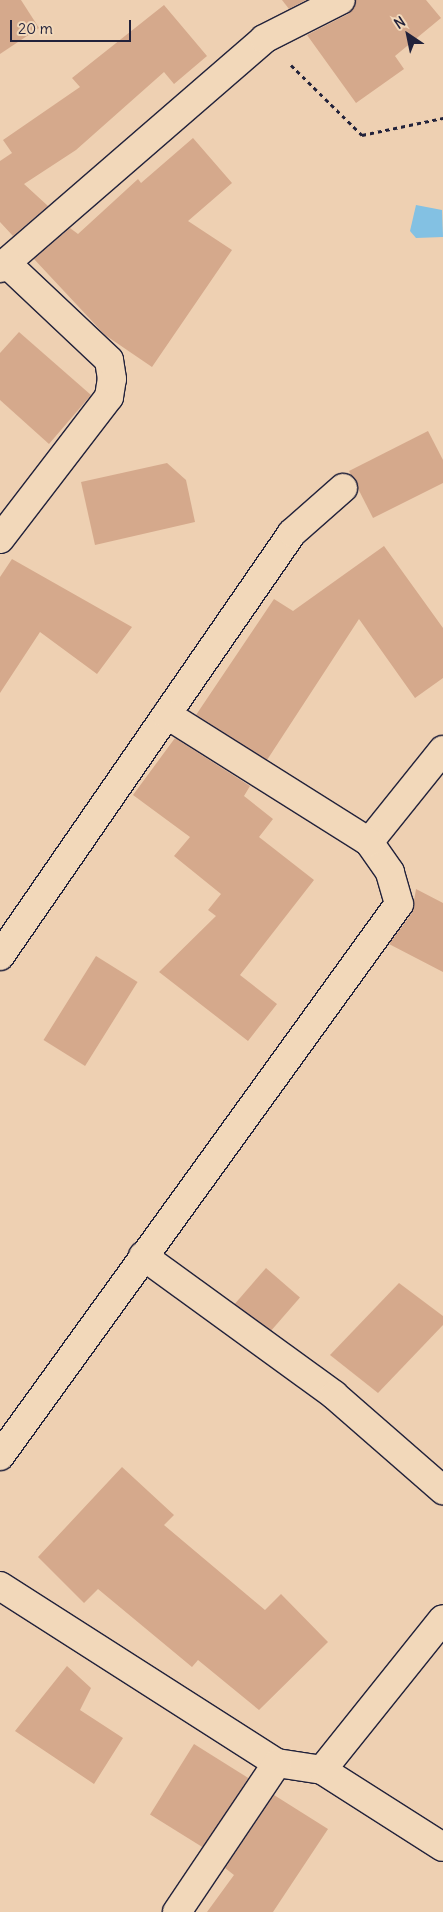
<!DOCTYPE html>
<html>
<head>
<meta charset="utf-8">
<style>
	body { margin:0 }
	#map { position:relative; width:443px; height:1912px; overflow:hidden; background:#eed0b2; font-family:Delius,sans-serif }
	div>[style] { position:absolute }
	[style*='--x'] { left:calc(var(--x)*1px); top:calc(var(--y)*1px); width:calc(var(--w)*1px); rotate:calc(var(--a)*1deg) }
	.water>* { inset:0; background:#83c1e3 }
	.building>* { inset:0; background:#d5a98c; transform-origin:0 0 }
	.path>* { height:3px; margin-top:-1.5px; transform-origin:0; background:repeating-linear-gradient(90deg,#22223b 0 4px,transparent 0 8px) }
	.roads { filter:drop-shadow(1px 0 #22223b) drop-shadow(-1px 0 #22223b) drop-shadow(0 1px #22223b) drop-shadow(0 -1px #22223b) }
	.minor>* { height:28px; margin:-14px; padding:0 14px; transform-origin:14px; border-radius:14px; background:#f2d8ba }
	span { translate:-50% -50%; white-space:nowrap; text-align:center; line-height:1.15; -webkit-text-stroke:4.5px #f2d8ba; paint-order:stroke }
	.north { position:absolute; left:383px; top:10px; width:50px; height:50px; -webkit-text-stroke:4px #f2d8ba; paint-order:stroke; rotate:326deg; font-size:14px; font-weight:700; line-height:20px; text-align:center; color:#22223b }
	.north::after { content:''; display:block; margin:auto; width:18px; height:22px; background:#22223b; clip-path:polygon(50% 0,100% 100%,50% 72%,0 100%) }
	.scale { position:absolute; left:10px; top:20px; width:121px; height:22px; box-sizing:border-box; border:2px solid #22223b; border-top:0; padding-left:6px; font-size:15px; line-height:18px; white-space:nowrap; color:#22223b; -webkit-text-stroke:4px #f2d8ba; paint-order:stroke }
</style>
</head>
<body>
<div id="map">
	<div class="water">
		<i style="clip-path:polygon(416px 205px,442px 210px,443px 237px,416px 238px,410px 231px)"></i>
	</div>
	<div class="building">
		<i style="clip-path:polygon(0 0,21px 0,39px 28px,0 54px)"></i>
		<i style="clip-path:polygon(282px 0,306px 0,289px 9px)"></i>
		<i style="clip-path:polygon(356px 0,426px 0,441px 18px,395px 56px,404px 69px,356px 103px,307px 35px,348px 14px)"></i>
		<i style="clip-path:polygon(164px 5px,207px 56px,174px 84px,164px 72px,76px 150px,24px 184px,48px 206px,13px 236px,0 222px,0 161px,12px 153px,3px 140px,80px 87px,72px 78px)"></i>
		<i style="clip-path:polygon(193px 138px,232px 183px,188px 221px,232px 250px,152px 367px,105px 335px,34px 259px,70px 228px,78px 234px,138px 179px,141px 183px)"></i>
		<i style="clip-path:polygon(19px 332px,91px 395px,49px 444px,0 400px,0 353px)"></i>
		<i style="clip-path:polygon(428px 431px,443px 460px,443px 483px,373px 518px,349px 471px)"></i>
		<i style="clip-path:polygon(167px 463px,186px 480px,195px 522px,95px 545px,81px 482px)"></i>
		<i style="clip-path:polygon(384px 546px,443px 628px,443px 678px,415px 698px,359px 619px,267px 760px,196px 715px,274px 599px,293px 611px)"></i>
		<i style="clip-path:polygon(12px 559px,132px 627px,97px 674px,40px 632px,0 693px,0 577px)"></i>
		<i style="clip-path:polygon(175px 738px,250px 786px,244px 796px,273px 819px,259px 837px,314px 880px,240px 975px,277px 1004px,248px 1041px,159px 972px,216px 916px,208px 910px,221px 894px,174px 856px,190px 837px,133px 795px)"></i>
		<i style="clip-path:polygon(416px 889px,443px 903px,443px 972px,389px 944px,412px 913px)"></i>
		<i style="left:96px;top:956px;width:49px;height:99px;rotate:32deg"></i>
		<i style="left:266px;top:1268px;width:45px;height:48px;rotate:41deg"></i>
		<i style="clip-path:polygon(399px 1283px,443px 1316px,443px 1325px,378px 1393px,330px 1355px)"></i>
		<i style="clip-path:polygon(122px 1467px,174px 1515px,164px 1525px,265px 1610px,281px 1594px,328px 1642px,259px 1710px,198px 1660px,192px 1667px,98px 1589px,84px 1603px,38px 1557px)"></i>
		<i style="clip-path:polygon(67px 1666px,91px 1688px,80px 1710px,123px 1738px,94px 1784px,15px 1731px)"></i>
		<i style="left:194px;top:1744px;width:64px;height:83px;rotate:32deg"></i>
		<i style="clip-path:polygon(274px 1795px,328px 1829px,273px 1912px,207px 1912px,234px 1875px,225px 1868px)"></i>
	</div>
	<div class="path">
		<i style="--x:291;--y:65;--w:100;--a:44.6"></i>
		<i style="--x:362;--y:135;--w:83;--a:-11.9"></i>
	</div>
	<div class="roads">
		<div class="minor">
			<i style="--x:0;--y:268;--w:349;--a:-40.9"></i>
			<i style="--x:264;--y:39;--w:86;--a:-26.9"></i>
			<i style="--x:0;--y:539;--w:179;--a:-52.5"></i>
			<i style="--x:109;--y:397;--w:18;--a:-81"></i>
			<i style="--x:112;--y:379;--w:19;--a:-99"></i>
			<i style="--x:109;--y:360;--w:141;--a:-136.7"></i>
			<i style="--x:369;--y:842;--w:118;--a:-51.2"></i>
			<i style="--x:0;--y:956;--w:514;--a:-55.38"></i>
			<i style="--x:292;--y:533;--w:68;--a:-41.4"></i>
			<i style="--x:143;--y:1256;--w:236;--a:36"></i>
			<i style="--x:334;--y:1395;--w:145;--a:41.1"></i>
			<i style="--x:0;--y:1456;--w:681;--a:-54.14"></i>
			<i style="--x:399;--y:904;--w:33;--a:-106"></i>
			<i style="--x:390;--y:872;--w:37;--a:-125"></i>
			<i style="--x:369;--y:842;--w:239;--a:-147.8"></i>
			<i style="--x:0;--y:1586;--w:329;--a:32.6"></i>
			<i style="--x:277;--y:1763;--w:46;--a:8.8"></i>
			<i style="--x:322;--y:1770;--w:143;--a:32.5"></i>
			<i style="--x:322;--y:1770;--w:193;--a:-51.3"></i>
			<i style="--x:177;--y:1912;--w:179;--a:-56.1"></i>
		</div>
	</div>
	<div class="north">N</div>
	<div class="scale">20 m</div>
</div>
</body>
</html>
